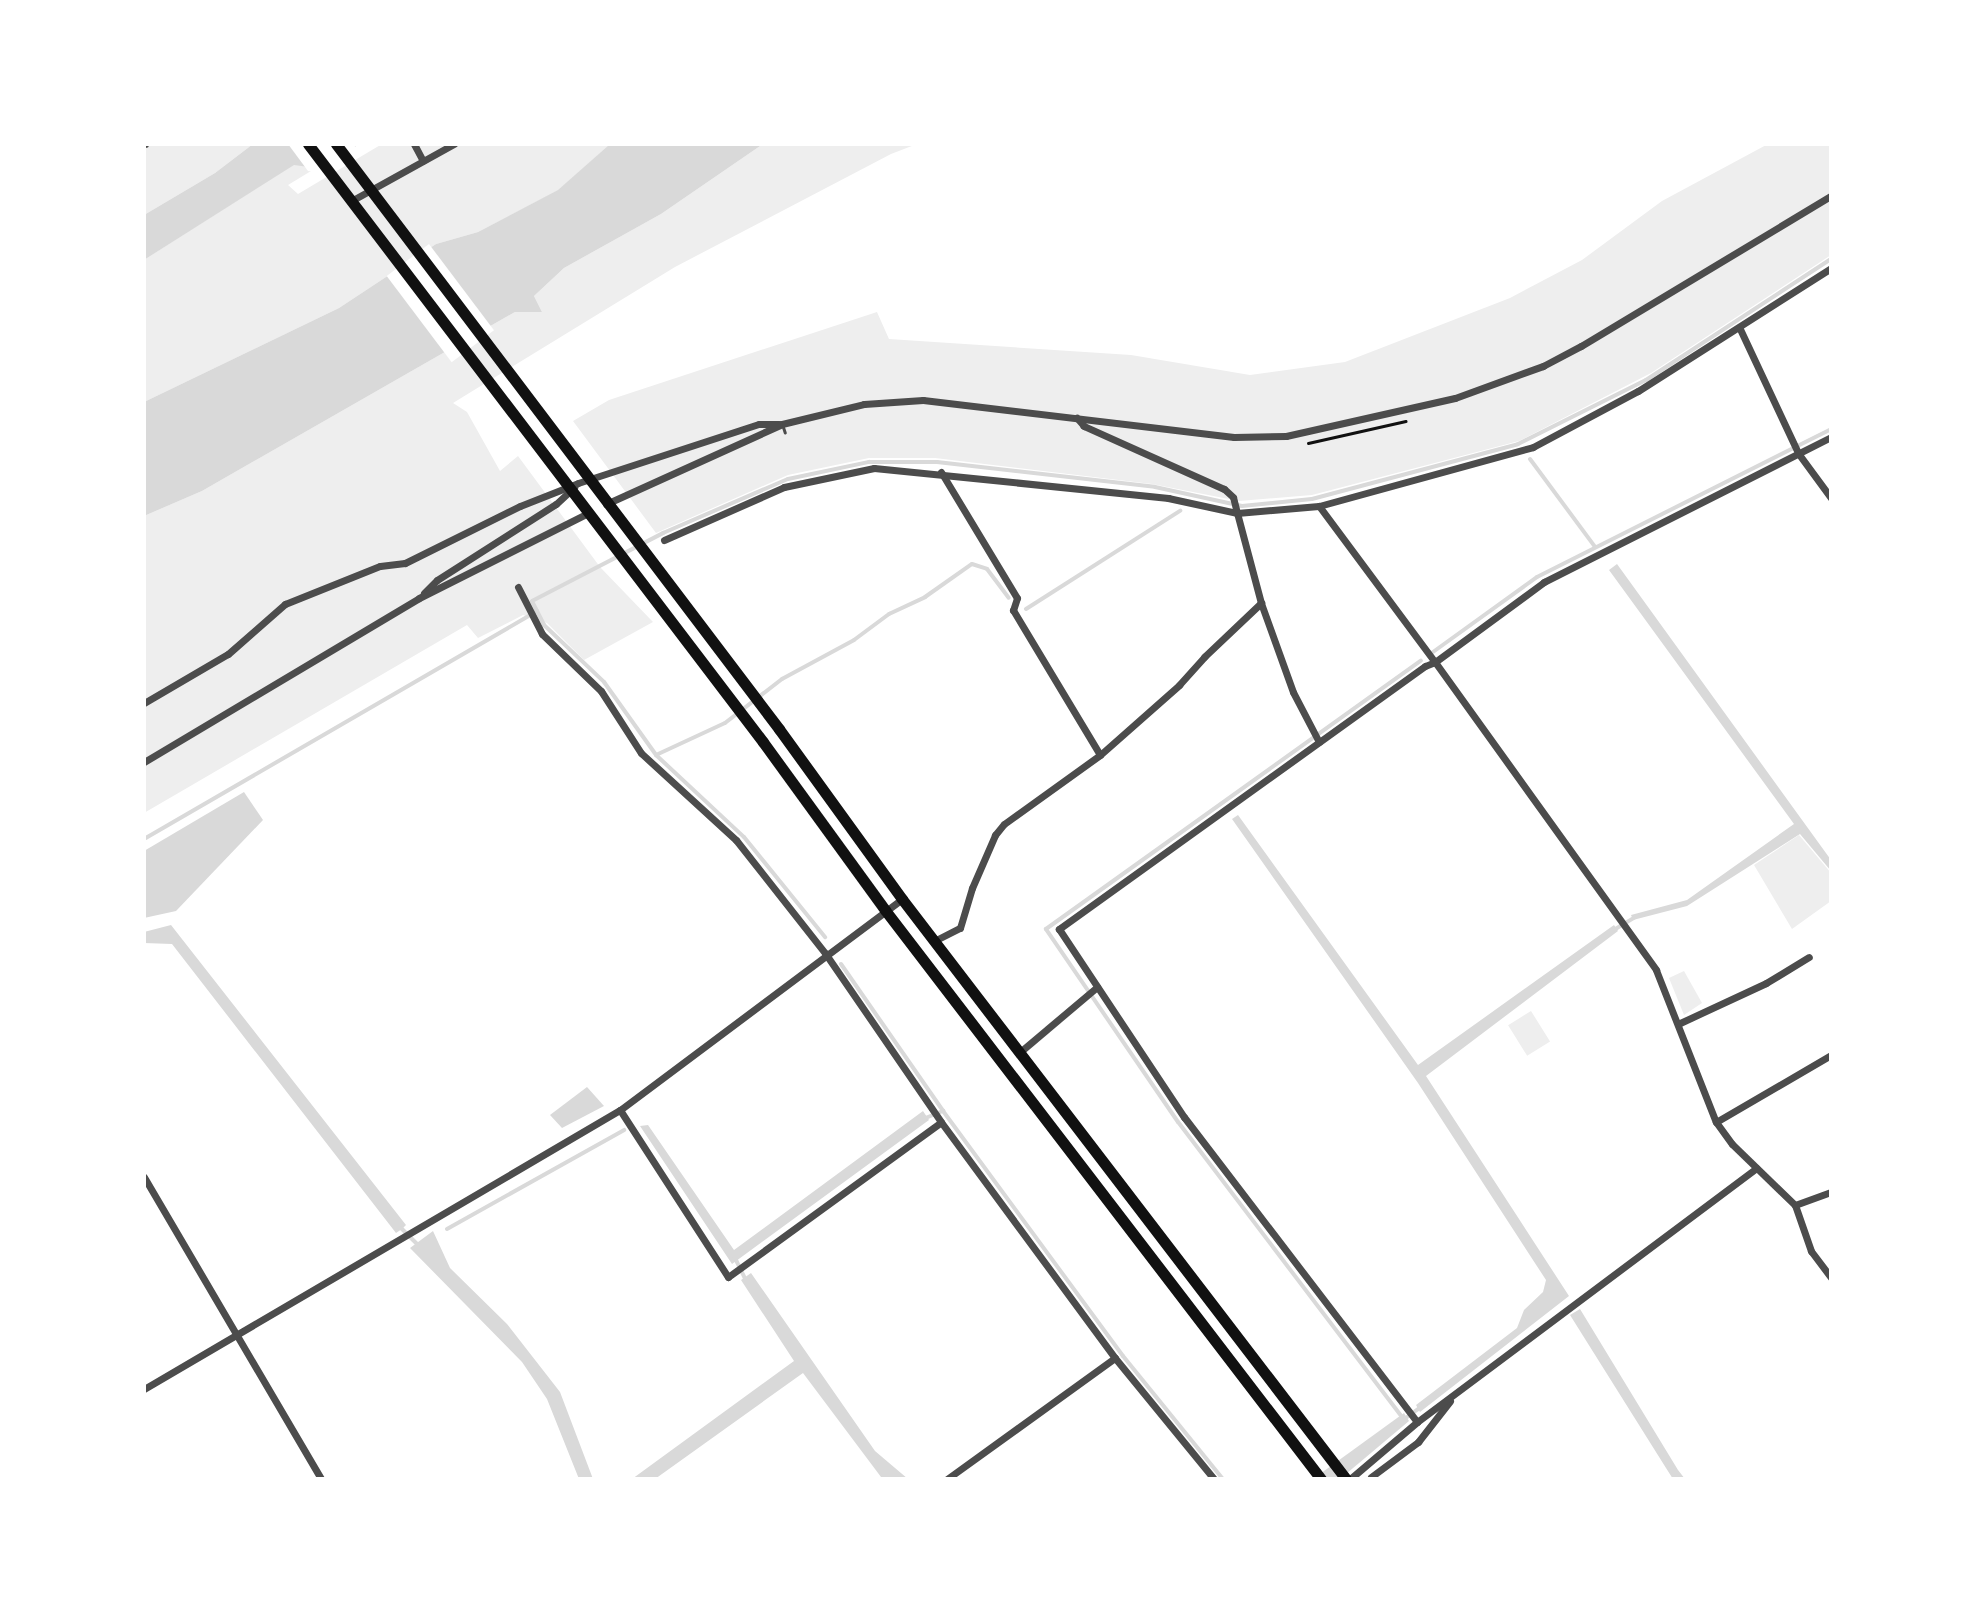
<!DOCTYPE html>
<html>
<head>
<meta charset="utf-8">
<style>
	body { margin:0 }
	#map { position:relative; width:1975px; height:1623px; overflow:hidden; background:#fff; font-family:Arial,sans-serif }
	div>[style] { position:absolute }
	[style*='--x'] { left:calc(var(--x)*1px); top:calc(var(--y)*1px); width:calc(var(--w)*1px); rotate:calc(var(--a)*1deg) }
	.green>* { inset:0; background:#eee; transform-origin:0 0 }
	.water>* { inset:0; background:#d9d9d9 }
	.pier>* { inset:0; background:#fff; transform-origin:0 0 }
	.stream>* { height:4px; margin:-2px; padding:0 2px; transform-origin:2px; border-radius:2px; background:#d9d9d9 }
	.path>* { height:3px; margin:-1.5px; padding:0 1.5px; transform-origin:1.5px; border-radius:1.5px; background:#111 }
	.service>* { height:3px; margin:-1.5px; padding:0 1.5px; transform-origin:1.5px; border-radius:1.5px; background:#4c4c4c }
	.minor>* { height:7px; margin:-3.5px; padding:0 3.5px; transform-origin:3.5px; border-radius:3.5px; background:#4c4c4c }
	.trunk>* { height:11px; margin:-5.5px; padding:0 5.5px; transform-origin:5.5px; border-radius:5.5px; background:#111 }
	span { translate:-50% -50%; white-space:nowrap; text-align:center; line-height:1.15; -webkit-text-stroke:7px #fff; paint-order:stroke }
	.frame { position:absolute; inset:0; border:146px solid #fff; pointer-events:none }
</style>
</head>
<body>
<div id="map">
	<div class="green">
		<i style="clip-path:polygon(144px 144px,253px 144px,215px 173px,144px 215px)"></i>
		<i style="clip-path:polygon(382px 144px,610px 144px,559px 190px,478px 232px,436px 244px,339px 308px,144px 402px,144px 260px,294px 164px,316px 168px,288px 185px,298px 194px)"></i>
		<i style="clip-path:polygon(763px 144px,917px 144px,891px 154px,675px 267px,453px 403px,467px 412px,500px 471px,518px 456px,600px 567px,653px 622px,584px 660px,547px 623px,523px 615px,478px 638px,467px 625px,144px 813px,144px 516px,202px 491px,515px 312px,542px 312px,534px 296px,564px 268px,661px 214px)"></i>
		<i style="clip-path:polygon(1768px 144px,1831px 144px,1831px 255px,1651px 373px,1519px 441px,1312px 495px,1239px 501px,1152px 484px,935px 458px,869px 458px,788px 475px,656px 533px,573px 421px,609px 400px,877px 312px,889px 339px,1131px 355px,1250px 375px,1345px 362px,1510px 298px,1582px 260px,1662px 201px)"></i>
		<i style="clip-path:polygon(1799px 835px,1831px 873px,1831px 901px,1792px 929px,1754px 865px)"></i>
		<i style="clip-path:polygon(1684px 971px,1702px 1003px,1684px 1015px,1669px 978px)"></i>
		<i style="left:1531px;top:1011px;width:36px;height:27px;rotate:58deg"></i>
	</div>
	<div class="water">
		<i style="clip-path:polygon(253px 144px,360px 144px,316px 168px,294px 165px,144px 260px,144px 215px,215px 173px)"></i>
		<i style="clip-path:polygon(610px 144px,763px 144px,661px 214px,564px 268px,534px 296px,542px 312px,515px 312px,202px 491px,144px 516px,144px 402px,339px 308px,436px 244px,478px 232px,558px 190px)"></i>
		<i style="clip-path:polygon(1617px 564px,1831px 860px,1831px 871px,1800px 834px,1687px 906px,1633px 920px,1631px 915px,1687px 900px,1794px 824px,1609px 570px)"></i>
		<i style="clip-path:polygon(244px 792px,263px 820px,176px 911px,144px 918px,144px 851px)"></i>
		<i style="clip-path:polygon(1238px 815px,1418px 1065px,1614px 925px,1618px 931px,1426px 1076px,1569px 1296px,1420px 1412px,1416px 1405px,1517px 1328px,1524px 1310px,1543px 1292px,1546px 1280px,1418px 1083px,1232px 819px)"></i>
		<i style="clip-path:polygon(171px 925px,406px 1225px,402px 1229px,396px 1233px,172px 944px,144px 943px,144px 932px)"></i>
		<i style="clip-path:polygon(587px 1087px,604px 1106px,562px 1128px,550px 1115px)"></i>
		<i style="clip-path:polygon(923px 1111px,929px 1120px,732px 1264px,640px 1126px,648px 1125px,734px 1250px)"></i>
		<i style="clip-path:polygon(433px 1231px,450px 1268px,507px 1324px,560px 1392px,593px 1479px,579px 1479px,547px 1399px,522px 1362px,410px 1248px)"></i>
		<i style="clip-path:polygon(751px 1273px,875px 1451px,908px 1479px,881px 1477px,803px 1373px,655px 1479px,632px 1479px,794px 1361px,741px 1280px)"></i>
		<i style="clip-path:polygon(1580px 1309px,1678px 1470px,1685px 1479px,1673px 1479px,1666px 1468px,1570px 1315px)"></i>
		<i style="clip-path:polygon(1404px 1413px,1409px 1421px,1340px 1479px,1313px 1479px)"></i>
	</div>
	<div class="pier">
		<i style="clip-path:polygon(288px 144px,353px 144px,358px 150px,316px 172px,308px 171px)"></i>
		<i style="left:429px;top:244px;width:108px;height:53px;rotate:53deg"></i>
	</div>
	<div class="stream">
		<i style="--x:1530;--y:459;--w:109;--a:53.5"></i>
		<i style="--x:1026;--y:609;--w:183;--a:-32.5"></i>
		<i style="--x:537;--y:611;--w:16;--a:63"></i>
		<i style="--x:544;--y:625;--w:83;--a:43.5"></i>
		<i style="--x:604;--y:682;--w:90;--a:54.5"></i>
		<i style="--x:656;--y:755;--w:120;--a:43"></i>
		<i style="--x:744;--y:837;--w:129;--a:51"></i>
		<i style="--x:1433;--y:652;--w:128;--a:-35.8"></i>
		<i style="--x:1537;--y:577;--w:329;--a:-26.7"></i>
		<i style="--x:656;--y:755;--w:76;--a:-24.9"></i>
		<i style="--x:725;--y:723;--w:72;--a:-37.7"></i>
		<i style="--x:782;--y:679;--w:82;--a:-28.4"></i>
		<i style="--x:854;--y:640;--w:44;--a:-36.6"></i>
		<i style="--x:889;--y:614;--w:40;--a:-25"></i>
		<i style="--x:925;--y:597;--w:57;--a:-35.1"></i>
		<i style="--x:972;--y:564;--w:16;--a:18"></i>
		<i style="--x:987;--y:569;--w:36;--a:53"></i>
		<i style="--x:144;--y:839;--w:454;--a:-30.1"></i>
		<i style="--x:537;--y:611;--w:11;--a:-117"></i>
		<i style="--x:532;--y:601;--w:148;--a:-27.4"></i>
		<i style="--x:663;--y:533;--w:136;--a:-23.4"></i>
		<i style="--x:788;--y:479;--w:83;--a:-11.9"></i>
		<i style="--x:869;--y:462;--w:68;--a:0"></i>
		<i style="--x:937;--y:462;--w:219;--a:6.5"></i>
		<i style="--x:1155;--y:487;--w:89;--a:12.3"></i>
		<i style="--x:1242;--y:506;--w:70;--a:-5.7"></i>
		<i style="--x:1312;--y:499;--w:213;--a:-14.9"></i>
		<i style="--x:1518;--y:444;--w:143;--a:-26.6"></i>
		<i style="--x:1646;--y:380;--w:221;--a:-33.2"></i>
		<i style="--x:1612;--y:931;--w:27;--a:-31"></i>
		<i style="--x:841;--y:964;--w:179;--a:55.2"></i>
		<i style="--x:943;--y:1111;--w:304;--a:53.7"></i>
		<i style="--x:1123;--y:1356;--w:159;--a:50.9"></i>
		<i style="--x:923;--y:1119;--w:22;--a:-22"></i>
		<i style="--x:401;--y:1228;--w:23;--a:45"></i>
		<i style="--x:447;--y:1229;--w:203;--a:-29.2"></i>
		<i style="--x:735;--y:1258;--w:28;--a:64"></i>
		<i style="--x:1402;--y:1417;--w:370;--a:-127.2"></i>
		<i style="--x:1178;--y:1122;--w:234;--a:-124.4"></i>
		<i style="--x:1046;--y:929;--w:461;--a:-35.6"></i>
		<i style="--x:1403;--y:1420;--w:24;--a:-36"></i>
	</div>
	<div class="path">
		<i style="--x:1308;--y:443;--w:100;--a:-12.7"></i>
	</div>
	<div class="service">
		<i style="--x:782;--y:424;--w:9;--a:72"></i>
	</div>
	<div class="minor">
		<i style="--x:144;--y:144;--w:1;--a:0"></i>
		<i style="--x:414;--y:144;--w:19;--a:62"></i>
		<i style="--x:351;--y:201;--w:118;--a:-29"></i>
		<i style="--x:1740;--y:329;--w:137;--a:64.9"></i>
		<i style="--x:1798;--y:453;--w:56;--a:53.7"></i>
		<i style="--x:1831;--y:437;--w:322;--a:153.2"></i>
		<i style="--x:1544;--y:582;--w:135;--a:143.7"></i>
		<i style="--x:1435;--y:662;--w:379;--a:54.3"></i>
		<i style="--x:1656;--y:970;--w:163;--a:68.5"></i>
		<i style="--x:1716;--y:1122;--w:27;--a:54"></i>
		<i style="--x:1732;--y:1144;--w:88;--a:44.1"></i>
		<i style="--x:1795;--y:1205;--w:49;--a:70.8"></i>
		<i style="--x:1811;--y:1251;--w:34;--a:53"></i>
		<i style="--x:941;--y:472;--w:147;--a:58.9"></i>
		<i style="--x:1017;--y:598;--w:13;--a:108"></i>
		<i style="--x:1013;--y:610;--w:169;--a:59"></i>
		<i style="--x:606;--y:504;--w:193;--a:-24.4"></i>
		<i style="--x:782;--y:424;--w:84;--a:-13.7"></i>
		<i style="--x:864;--y:404;--w:59;--a:-3.9"></i>
		<i style="--x:923;--y:400;--w:313;--a:6.8"></i>
		<i style="--x:1234;--y:437;--w:52;--a:-1.1"></i>
		<i style="--x:1286;--y:436;--w:173;--a:-12.7"></i>
		<i style="--x:1455;--y:398;--w:94;--a:-20"></i>
		<i style="--x:1543;--y:366;--w:43;--a:-27.8"></i>
		<i style="--x:1581;--y:346;--w:292;--a:-31"></i>
		<i style="--x:1319;--y:506;--w:222;--a:-15.4"></i>
		<i style="--x:1533;--y:447;--w:119;--a:-28.1"></i>
		<i style="--x:1638;--y:391;--w:229;--a:-32.5"></i>
		<i style="--x:664;--y:540;--w:131;--a:-23.8"></i>
		<i style="--x:784;--y:487;--w:92;--a:-11.9"></i>
		<i style="--x:874;--y:468;--w:296;--a:5.8"></i>
		<i style="--x:1168;--y:498;--w:71;--a:12.3"></i>
		<i style="--x:1237;--y:513;--w:16;--a:-104"></i>
		<i style="--x:1233;--y:497;--w:12;--a:-138"></i>
		<i style="--x:1224;--y:489;--w:154;--a:-155.8"></i>
		<i style="--x:1084;--y:426;--w:11;--a:-131"></i>
		<i style="--x:518;--y:587;--w:53;--a:62.9"></i>
		<i style="--x:542;--y:634;--w:82;--a:44"></i>
		<i style="--x:601;--y:691;--w:74;--a:57.2"></i>
		<i style="--x:641;--y:753;--w:129;--a:42.5"></i>
		<i style="--x:736;--y:840;--w:144;--a:51.8"></i>
		<i style="--x:825;--y:953;--w:205;--a:55.5"></i>
		<i style="--x:941;--y:1122;--w:293;--a:53.6"></i>
		<i style="--x:1115;--y:1358;--w:156;--a:50.7"></i>
		<i style="--x:424;--y:593;--w:18;--a:-45"></i>
		<i style="--x:437;--y:580;--w:141;--a:-32.6"></i>
		<i style="--x:556;--y:504;--w:25;--a:-43"></i>
		<i style="--x:144;--y:703;--w:97;--a:-30.3"></i>
		<i style="--x:228;--y:654;--w:76;--a:-41.3"></i>
		<i style="--x:285;--y:604;--w:102;--a:-21.8"></i>
		<i style="--x:380;--y:566;--w:25;--a:-7"></i>
		<i style="--x:405;--y:563;--w:128;--a:-26.4"></i>
		<i style="--x:520;--y:506;--w:62;--a:-21.6"></i>
		<i style="--x:578;--y:483;--w:190;--a:-18.1"></i>
		<i style="--x:759;--y:424;--w:20;--a:0"></i>
		<i style="--x:1319;--y:742;--w:56;--a:-117.5"></i>
		<i style="--x:1293;--y:692;--w:95;--a:-109.8"></i>
		<i style="--x:1261;--y:603;--w:93;--a:-104.9"></i>
		<i style="--x:1237;--y:513;--w:82;--a:-4.9"></i>
		<i style="--x:1319;--y:506;--w:194;--a:53.4"></i>
		<i style="--x:1435;--y:662;--w:11;--a:158"></i>
		<i style="--x:1425;--y:666;--w:451;--a:144.3"></i>
		<i style="--x:1059;--y:929;--w:226;--a:56.4"></i>
		<i style="--x:1184;--y:1117;--w:384;--a:52.6"></i>
		<i style="--x:144;--y:762;--w:320;--a:-30.8"></i>
		<i style="--x:419;--y:598;--w:189;--a:-26.7"></i>
		<i style="--x:934;--y:941;--w:29;--a:-27"></i>
		<i style="--x:960;--y:928;--w:42;--a:-73.3"></i>
		<i style="--x:972;--y:888;--w:58;--a:-66.5"></i>
		<i style="--x:995;--y:835;--w:14;--a:-51"></i>
		<i style="--x:1004;--y:824;--w:118;--a:-35.7"></i>
		<i style="--x:1100;--y:755;--w:106;--a:-41.5"></i>
		<i style="--x:1179;--y:685;--w:38;--a:-48"></i>
		<i style="--x:1204;--y:657;--w:79;--a:-43.5"></i>
		<i style="--x:1680;--y:1023;--w:95;--a:-24.9"></i>
		<i style="--x:1766;--y:983;--w:50;--a:-31.2"></i>
		<i style="--x:1020;--y:1052;--w:101;--a:-40.2"></i>
		<i style="--x:620;--y:1110;--w:199;--a:57.1"></i>
		<i style="--x:728;--y:1277;--w:263;--a:-36"></i>
		<i style="--x:1716;--y:1122;--w:133;--a:-30.2"></i>
		<i style="--x:144;--y:1177;--w:350;--a:59.6"></i>
		<i style="--x:1795;--y:1205;--w:38;--a:-20"></i>
		<i style="--x:144;--y:1389;--w:552;--a:-30.38"></i>
		<i style="--x:620;--y:1110;--w:352;--a:-36.8"></i>
		<i style="--x:1371;--y:1477;--w:59;--a:-36.7"></i>
		<i style="--x:1418;--y:1442;--w:52;--a:-52"></i>
		<i style="--x:947;--y:1479;--w:207;--a:-35.8"></i>
		<i style="--x:1350;--y:1479;--w:88;--a:-40.4"></i>
		<i style="--x:1417;--y:1422;--w:424;--a:-36.8"></i>
	</div>
	<div class="trunk">
		<i style="--x:308;--y:144;--w:751;--a:52.73"></i>
		<i style="--x:763;--y:742;--w:208;--a:54"></i>
		<i style="--x:885;--y:910;--w:717;--a:52.54"></i>
		<i style="--x:336;--y:144;--w:734;--a:52.86"></i>
		<i style="--x:779;--y:729;--w:210;--a:54.1"></i>
		<i style="--x:902;--y:899;--w:730;--a:52.57"></i>
	</div>
	<div class="frame"></div>
</div>
</body>
</html>
